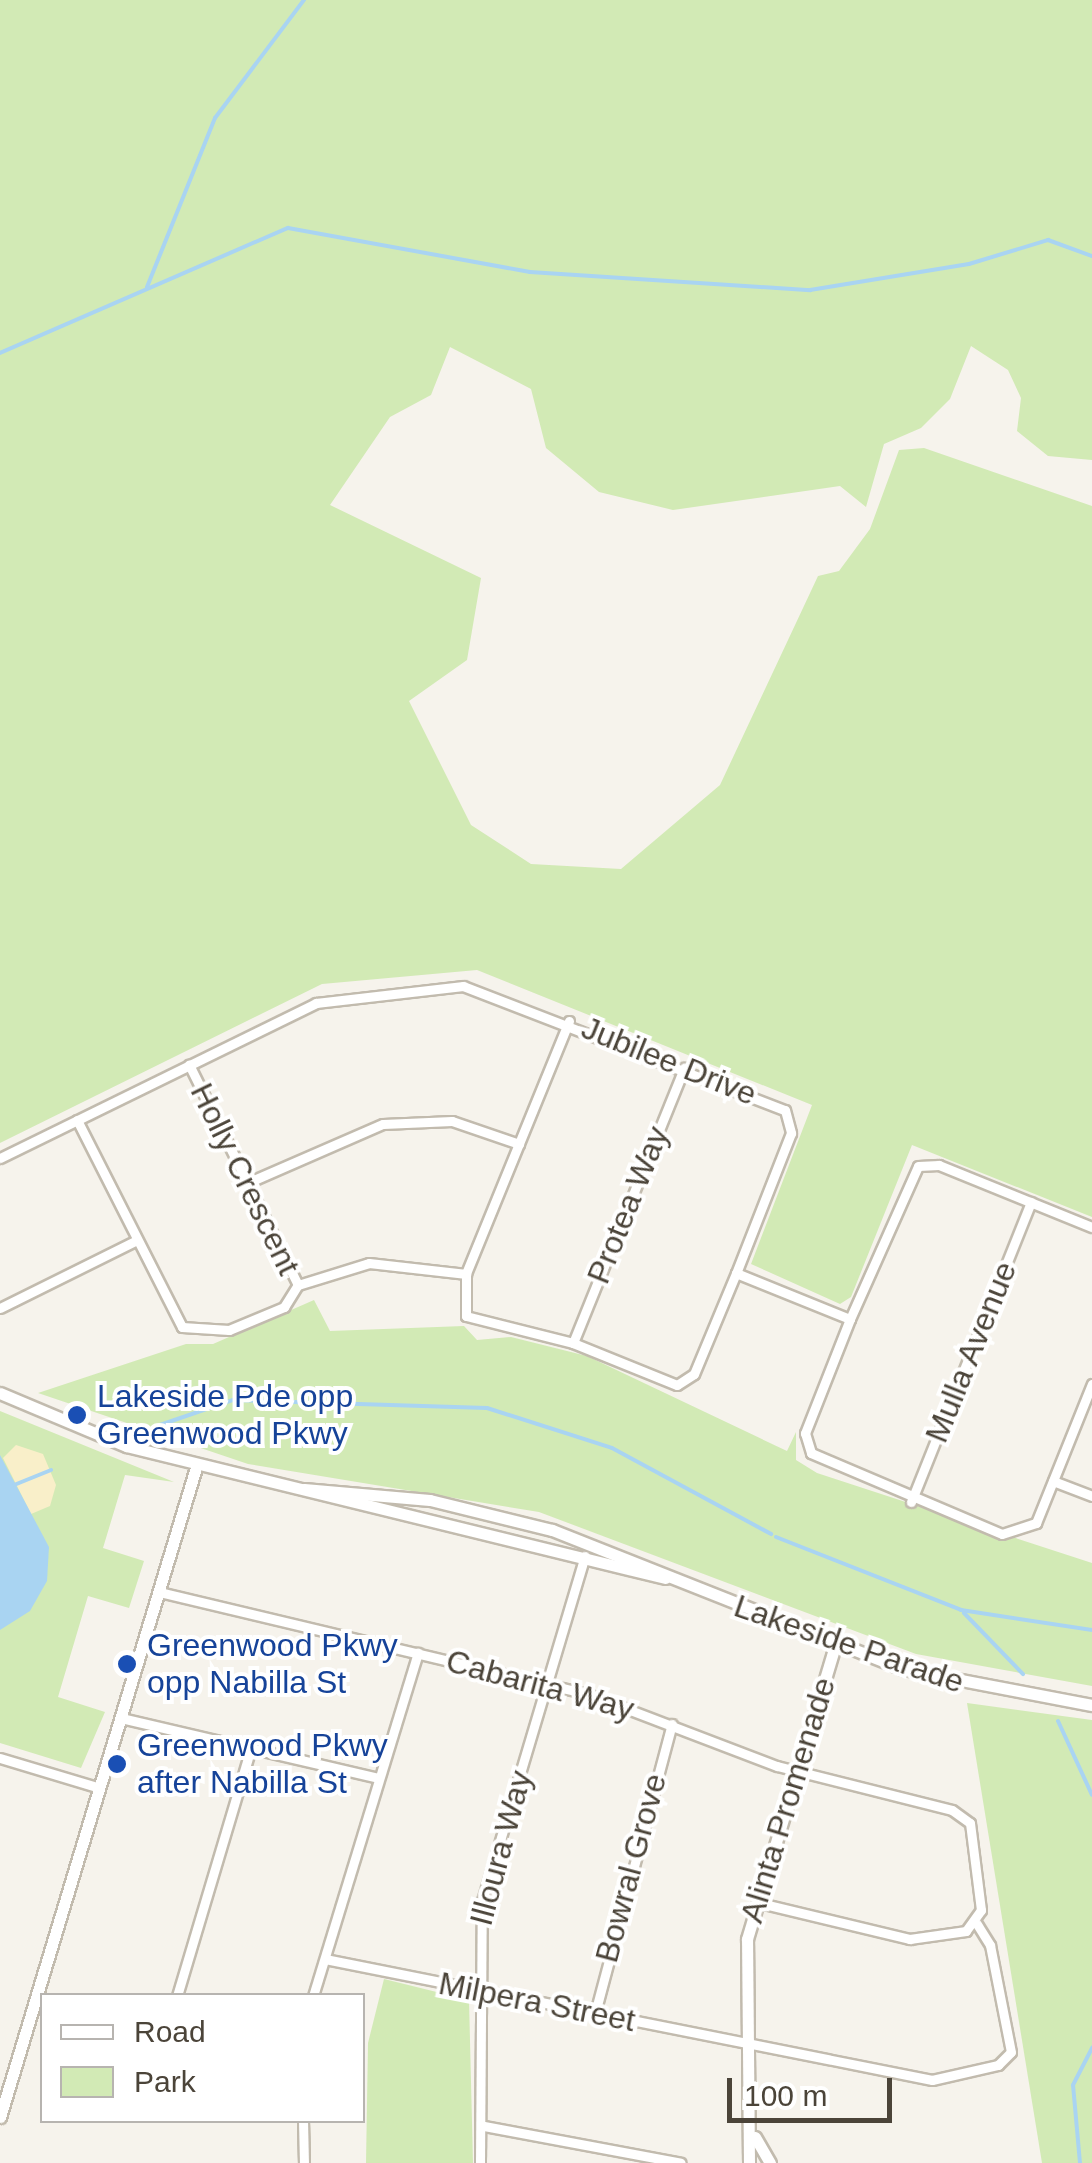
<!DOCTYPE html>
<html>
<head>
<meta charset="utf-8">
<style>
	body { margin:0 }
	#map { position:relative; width:1092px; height:2163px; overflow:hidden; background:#f6f3ec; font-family:Helvetica,sans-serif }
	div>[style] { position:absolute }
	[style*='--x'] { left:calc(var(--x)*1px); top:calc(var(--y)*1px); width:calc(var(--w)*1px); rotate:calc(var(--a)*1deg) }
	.green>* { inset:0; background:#d2eab5 }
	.sand>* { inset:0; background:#f9efc9 }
	.water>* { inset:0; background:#a9d4f2 }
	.stream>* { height:4px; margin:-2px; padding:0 2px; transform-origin:2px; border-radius:2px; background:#a9d4f2 }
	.roads { filter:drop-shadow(2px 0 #c2bbae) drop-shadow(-2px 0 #c2bbae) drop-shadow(0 2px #c2bbae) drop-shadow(0 -2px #c2bbae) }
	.minor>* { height:9px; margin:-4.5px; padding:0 4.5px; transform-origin:4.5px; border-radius:4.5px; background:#fff }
	.tertiary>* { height:11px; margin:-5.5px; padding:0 5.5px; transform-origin:5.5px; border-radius:5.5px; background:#fff }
	.dots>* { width:28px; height:28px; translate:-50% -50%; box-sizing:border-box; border:5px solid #fff; border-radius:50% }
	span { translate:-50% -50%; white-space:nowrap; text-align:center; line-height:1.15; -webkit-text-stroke:8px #fff; paint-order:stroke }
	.street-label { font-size:32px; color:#4b4439 }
	.transit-label { font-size:32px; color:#164399 }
	.left { translate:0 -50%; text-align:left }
	.legend { position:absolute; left:40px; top:1993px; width:325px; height:130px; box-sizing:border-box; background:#fff; border:2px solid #b7b4b0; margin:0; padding:12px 18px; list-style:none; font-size:30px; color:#4b4439 }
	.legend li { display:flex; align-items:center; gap:20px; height:50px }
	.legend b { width:50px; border:2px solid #b7b4b0 }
	.scale { position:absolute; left:727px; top:2078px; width:165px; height:45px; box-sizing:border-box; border:5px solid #4b4439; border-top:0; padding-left:12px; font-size:30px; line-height:35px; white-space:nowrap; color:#4b4439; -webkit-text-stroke:8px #fff; paint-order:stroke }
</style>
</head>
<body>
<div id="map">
	<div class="green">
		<i style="clip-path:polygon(0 0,1092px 0,1092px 460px,1048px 456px,1017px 431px,1021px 398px,1008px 370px,971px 346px,950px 399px,921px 428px,884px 444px,866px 507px,840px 486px,673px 510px,599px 492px,546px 448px,531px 389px,450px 347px,431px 395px,390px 417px,330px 505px,481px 578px,467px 660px,409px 701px,471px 825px,531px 864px,621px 869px,720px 785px,818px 576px,839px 571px,870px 529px,899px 450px,924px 448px,1092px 506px,1092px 1217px,912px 1145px,851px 1297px,840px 1304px,751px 1264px,812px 1105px,477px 970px,322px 984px,0 1143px)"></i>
		<i style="clip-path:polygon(314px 1300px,330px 1331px,464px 1326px,477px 1340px,511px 1337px,587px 1356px,787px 1451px,796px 1432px,796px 1460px,817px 1473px,1092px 1563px,1092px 1686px,916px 1654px,539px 1512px,248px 1464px,38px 1393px,186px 1344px,213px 1344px)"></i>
		<i style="clip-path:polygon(0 1411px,174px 1482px,125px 1475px,103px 1548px,144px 1561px,129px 1608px,88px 1596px,58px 1697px,105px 1712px,81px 1768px,0 1743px)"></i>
		<i style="clip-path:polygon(967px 1703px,1092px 1720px,1092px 2163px,1042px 2163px)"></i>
		<i style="clip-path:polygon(384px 1979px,469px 2000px,473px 2163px,366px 2163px,368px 2043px)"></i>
	</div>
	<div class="sand">
		<i style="clip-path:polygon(16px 1445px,43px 1454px,56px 1485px,50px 1506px,31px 1514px,3px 1458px)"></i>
	</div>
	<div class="water">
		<i style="clip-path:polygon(0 1455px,49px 1547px,47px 1581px,30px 1611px,0 1630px)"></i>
	</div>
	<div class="stream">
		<i style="--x:147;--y:287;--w:182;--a:-68.1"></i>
		<i style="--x:215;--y:118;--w:148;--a:-53"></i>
		<i style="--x:0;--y:353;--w:314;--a:-23.5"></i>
		<i style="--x:288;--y:228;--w:246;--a:10.3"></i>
		<i style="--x:530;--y:272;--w:281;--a:3.7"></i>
		<i style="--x:810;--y:290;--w:161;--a:-9.3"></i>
		<i style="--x:969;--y:264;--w:83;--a:-16.9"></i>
		<i style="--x:1048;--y:240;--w:47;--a:20"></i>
		<i style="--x:154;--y:1427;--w:83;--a:-18.9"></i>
		<i style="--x:233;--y:1400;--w:254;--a:1.8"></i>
		<i style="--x:487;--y:1408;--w:131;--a:17.7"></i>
		<i style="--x:612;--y:1448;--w:181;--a:28.4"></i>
		<i style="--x:14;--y:1485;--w:40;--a:-22"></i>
		<i style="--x:776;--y:1537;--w:199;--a:21.5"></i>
		<i style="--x:961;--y:1610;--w:133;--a:8.7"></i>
		<i style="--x:964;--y:1613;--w:85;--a:46"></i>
		<i style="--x:1058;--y:1721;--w:81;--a:65.3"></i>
		<i style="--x:1080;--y:2163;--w:78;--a:-95.1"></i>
		<i style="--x:1073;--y:2085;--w:42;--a:-62.8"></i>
	</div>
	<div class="roads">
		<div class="minor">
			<i style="--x:569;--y:1021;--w:273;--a:112.2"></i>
			<i style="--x:466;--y:1274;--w:42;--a:90"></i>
			<i style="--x:466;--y:1316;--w:110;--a:14.2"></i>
			<i style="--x:573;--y:1343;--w:112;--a:22"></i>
			<i style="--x:677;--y:1385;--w:20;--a:-33"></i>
			<i style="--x:694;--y:1374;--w:109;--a:-67.4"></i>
			<i style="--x:77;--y:1120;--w:232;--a:63.1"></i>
			<i style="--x:182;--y:1327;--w:47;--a:3.7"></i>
			<i style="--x:229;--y:1330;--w:60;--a:-22.7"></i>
			<i style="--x:284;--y:1307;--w:26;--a:-58"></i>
			<i style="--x:298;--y:1285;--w:246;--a:-116.3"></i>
			<i style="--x:0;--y:1158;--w:352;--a:-26.1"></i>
			<i style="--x:316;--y:1003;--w:148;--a:-6.6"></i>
			<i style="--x:463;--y:986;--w:345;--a:21.1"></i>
			<i style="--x:785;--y:1110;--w:24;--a:75"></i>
			<i style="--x:791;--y:1133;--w:150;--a:111.4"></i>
			<i style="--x:736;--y:1273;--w:123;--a:22"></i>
			<i style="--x:850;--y:1319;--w:167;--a:-66"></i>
			<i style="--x:918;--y:1166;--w:21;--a:-3"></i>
			<i style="--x:939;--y:1165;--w:165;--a:22.1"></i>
			<i style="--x:247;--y:1183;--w:148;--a:-23.5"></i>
			<i style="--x:383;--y:1124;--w:69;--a:-2.5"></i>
			<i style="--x:452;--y:1121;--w:71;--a:18.9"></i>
			<i style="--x:298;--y:1285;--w:74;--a:-17.2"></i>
			<i style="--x:369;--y:1263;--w:98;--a:6.5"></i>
			<i style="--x:0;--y:1308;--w:153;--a:-26.4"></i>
			<i style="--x:850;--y:1319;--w:123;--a:111.5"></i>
			<i style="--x:805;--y:1433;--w:21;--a:73"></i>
			<i style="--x:811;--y:1453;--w:207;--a:23"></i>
			<i style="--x:1002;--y:1534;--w:36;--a:-18"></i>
			<i style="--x:1036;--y:1523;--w:150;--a:-68.1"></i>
			<i style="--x:573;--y:1343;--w:297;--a:-68"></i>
			<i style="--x:1053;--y:1481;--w:42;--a:21"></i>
			<i style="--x:911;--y:1502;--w:323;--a:-68.2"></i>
			<i style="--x:159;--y:1592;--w:441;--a:13.4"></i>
			<i style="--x:588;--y:1694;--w:202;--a:20.9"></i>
			<i style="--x:777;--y:1766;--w:180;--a:14.1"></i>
			<i style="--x:952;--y:1810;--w:22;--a:36"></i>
			<i style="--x:970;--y:1823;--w:88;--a:82.8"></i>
			<i style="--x:981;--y:1910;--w:26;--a:126"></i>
			<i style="--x:966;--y:1931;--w:57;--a:171.9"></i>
			<i style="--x:910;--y:1939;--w:158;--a:-166.5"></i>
			<i style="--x:121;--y:1718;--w:265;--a:13.1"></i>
			<i style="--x:0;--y:1758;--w:104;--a:16.7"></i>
			<i style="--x:325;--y:1959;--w:619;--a:11.27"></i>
			<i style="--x:932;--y:2080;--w:68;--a:-12.8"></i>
			<i style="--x:998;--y:2065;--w:18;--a:-45"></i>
			<i style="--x:1011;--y:2052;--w:109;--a:-101.1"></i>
			<i style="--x:990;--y:1945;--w:25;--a:-122"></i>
			<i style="--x:177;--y:1996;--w:259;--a:-73.4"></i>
			<i style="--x:313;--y:1996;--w:359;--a:-73"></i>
			<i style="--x:595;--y:2013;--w:299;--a:-75.1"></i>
			<i style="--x:303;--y:2120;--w:43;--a:88.7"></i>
			<i style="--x:484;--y:2126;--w:200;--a:10.6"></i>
			<i style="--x:480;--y:2163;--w:262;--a:-89.6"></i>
			<i style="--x:482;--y:1901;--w:360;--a:-73.4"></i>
		</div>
		<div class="tertiary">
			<i style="--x:0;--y:1393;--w:137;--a:22.8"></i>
			<i style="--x:126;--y:1446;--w:555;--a:13.76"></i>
			<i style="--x:304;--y:1489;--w:126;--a:5"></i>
			<i style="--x:430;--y:1500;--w:126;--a:13.8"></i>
			<i style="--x:552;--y:1530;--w:378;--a:21.6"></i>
			<i style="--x:903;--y:1669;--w:192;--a:10.8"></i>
			<i style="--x:0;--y:2117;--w:682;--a:-73.21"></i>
			<i style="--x:755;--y:2137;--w:30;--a:60"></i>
			<i style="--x:749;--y:2163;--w:224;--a:-90.5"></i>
			<i style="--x:747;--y:1939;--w:307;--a:-73.3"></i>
		</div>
	</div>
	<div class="dots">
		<i style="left:77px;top:1415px;background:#1a4fb4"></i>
		<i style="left:127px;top:1664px;background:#1a4fb4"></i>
		<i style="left:117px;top:1764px;background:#1a4fb4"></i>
	</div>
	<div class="street-label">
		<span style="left:669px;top:1061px;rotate:22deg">Jubilee Drive</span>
		<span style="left:245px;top:1179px;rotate:64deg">Holly Crescent</span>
		<span style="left:628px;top:1205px;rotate:-68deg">Protea Way</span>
		<span style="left:971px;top:1352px;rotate:-68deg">Mulla Avenue</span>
		<span style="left:849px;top:1644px;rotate:19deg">Lakeside Parade</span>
		<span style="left:540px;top:1685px;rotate:15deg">Cabarita Way</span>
		<span style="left:788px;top:1800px;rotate:-73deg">Alinta Promenade</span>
		<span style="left:501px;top:1848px;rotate:-75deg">Illoura Way</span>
		<span style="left:631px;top:1868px;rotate:-75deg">Bowral Grove</span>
		<span style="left:537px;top:2002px;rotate:11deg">Milpera Street</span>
	</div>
	<div class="transit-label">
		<span class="left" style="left:97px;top:1415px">Lakeside Pde opp<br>Greenwood Pkwy</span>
		<span class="left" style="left:147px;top:1664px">Greenwood Pkwy<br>opp Nabilla St</span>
		<span class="left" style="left:137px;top:1764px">Greenwood Pkwy<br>after Nabilla St</span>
	</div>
	<ul class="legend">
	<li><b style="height:12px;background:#fff"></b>Road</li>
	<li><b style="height:28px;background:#d2eab5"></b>Park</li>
	</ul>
	<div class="scale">100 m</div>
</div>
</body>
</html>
